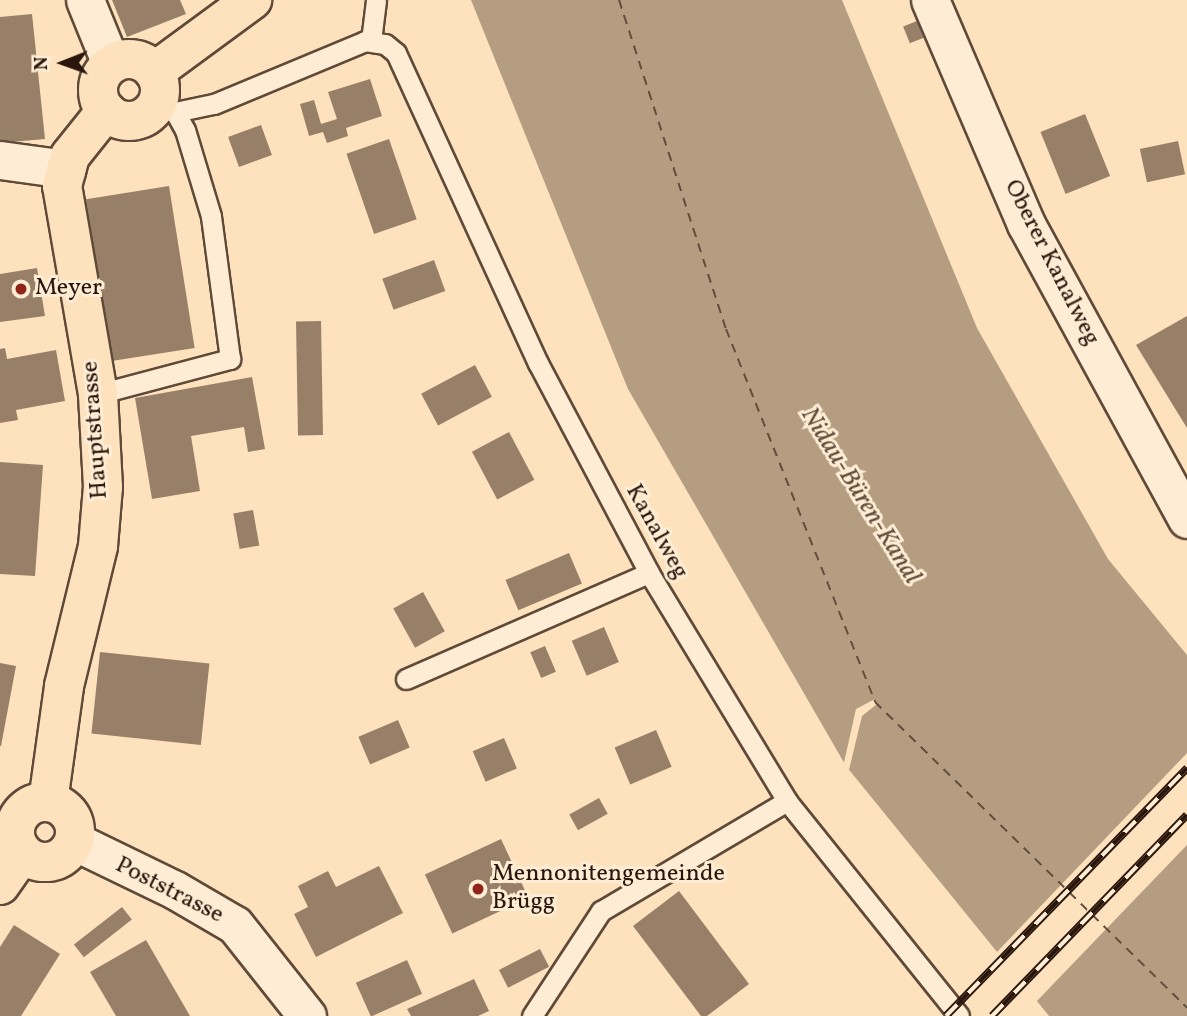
<!DOCTYPE html>
<html>
<head>
<meta charset="utf-8">
<style>
	body { margin:0 }
	#map { position:relative; width:1187px; height:1016px; overflow:hidden; background:#fde2bd; font-family:Vollkorn,serif }
	div>[style] { position:absolute }
	[style*='--x'] { left:calc(var(--x)*1px); top:calc(var(--y)*1px); width:calc(var(--w)*1px); rotate:calc(var(--a)*1deg) }
	.water>* { inset:0; background:#b59d81 }
	.pier>* { inset:0; background:#fde2bd }
	.ferry>* { height:2px; margin-top:-1px; transform-origin:0; background:repeating-linear-gradient(90deg,#624c3b 0 9px,transparent 0 16px) }
	.building>* { inset:0; background:#988068; transform-origin:0 0 }
	.roads { filter:drop-shadow(2px 0 #5f4938) drop-shadow(-2px 0 #5f4938) drop-shadow(0 2px #5f4938) drop-shadow(0 -2px #5f4938) }
	.service>* { height:19px; margin:-9.5px; padding:0 9.5px; transform-origin:9.5px; border-radius:9.5px; background:#feecd4 }
	.minor>* { height:37px; margin:-18.5px; padding:0 18.5px; transform-origin:18.5px; border-radius:18.5px; background:#feecd4 }
	.primary>* { height:38px; margin:-19px; padding:0 19px; transform-origin:19px; border-radius:19px; background:#fde2bd }
	.primary>.ring { margin:-19px; padding:0; box-sizing:content-box; background:none; border:38px solid #fde2bd; border-radius:50% }
	.rail>* { height:8px; margin-top:-4px; transform-origin:0; background:repeating-linear-gradient(90deg,#feecd4 0 16px,#2a160c 0 32px); box-sizing:border-box; border-block:2px solid #2a160c }
	.dots>* { width:19px; height:19px; translate:-50% -50%; box-sizing:border-box; border:4px solid #feecd4; border-radius:50% }
	span { translate:-50% -50%; white-space:nowrap; text-align:center; line-height:1.15; -webkit-text-stroke:6px #feecd4; paint-order:stroke }
	.street-label { font-size:24px; color:#2a160c }
	.poi-label { font-size:24px; color:#2a160c }
	.left { translate:0 -50%; text-align:left }
	.water-label { font-size:26px; color:#624c3b; font-style:italic }
	.north { position:absolute; left:28px; top:28px; width:70px; height:70px; -webkit-text-stroke:5px #feecd4; paint-order:stroke; rotate:269deg; font-size:19px; font-weight:700; line-height:28px; text-align:center; color:#2a160c }
	.north::after { content:''; display:block; margin:auto; width:24px; height:32px; background:#2a160c; clip-path:polygon(50% 0,100% 100%,50% 72%,0 100%) }
</style>
</head>
<body>
<div id="map">
	<div class="water">
		<i style="clip-path:polygon(471px 0,842px 0,977px 328px,1108px 559px,1187px 655px,1187px 1016px,1049px 1016px,846px 766px,628px 389px)"></i>
	</div>
	<div class="pier">
		<i style="clip-path:polygon(873px 700px,877px 704px,862px 716px,848px 774px,843px 767px,856px 709px)"></i>
		<i style="clip-path:polygon(1187px 753px,1187px 845px,1035px 1003px,996px 953px)"></i>
	</div>
	<div class="ferry">
		<i style="--x:619;--y:0;--w:346;--a:72"></i>
		<i style="--x:726;--y:329;--w:402;--a:68.2"></i>
		<i style="--x:875;--y:702;--w:437;--a:44.4"></i>
	</div>
	<div class="building">
		<i style="clip-path:polygon(112px 0,180px 0,186px 14px,127px 37px)"></i>
		<i style="clip-path:polygon(32px 14px,45px 139px,0 143px,0 17px)"></i>
		<i style="left:917px;top:21px;width:18px;height:15px;rotate:68deg"></i>
		<i style="clip-path:polygon(370px 79px,382px 116px,346px 128px,348px 136px,327px 143px,323px 132px,309px 136px,300px 104px,314px 100px,321px 124px,337px 119px,328px 92px)"></i>
		<i style="left:1085px;top:114px;width:67px;height:48px;rotate:68deg"></i>
		<i style="left:261px;top:125px;width:32px;height:35px;rotate:70deg"></i>
		<i style="left:389px;top:139px;width:85px;height:45px;rotate:71deg"></i>
		<i style="left:1178px;top:141px;width:34px;height:39px;rotate:78deg"></i>
		<i style="left:169px;top:186px;width:164px;height:84px;rotate:81deg"></i>
		<i style="left:434px;top:260px;width:33px;height:55px;rotate:70deg"></i>
		<i style="clip-path:polygon(37px 268px,45px 316px,0 322px,0 274px)"></i>
		<i style="clip-path:polygon(1187px 316px,1187px 428px,1136px 345px)"></i>
		<i style="left:321px;top:321px;width:114px;height:25px;rotate:89deg"></i>
		<i style="clip-path:polygon(5px 348px,7px 359px,56px 350px,65px 401px,16px 410px,18px 420px,0 423px,0 349px)"></i>
		<i style="left:475px;top:365px;width:36px;height:61px;rotate:62deg"></i>
		<i style="clip-path:polygon(252px 377px,265px 449px,248px 452px,244px 427px,191px 436px,200px 491px,152px 499px,135px 398px)"></i>
		<i style="left:509px;top:432px;width:54px;height:42px;rotate:62deg"></i>
		<i style="clip-path:polygon(0 462px,43px 465px,35px 576px,0 574px)"></i>
		<i style="left:253px;top:510px;width:36px;height:20px;rotate:80deg"></i>
		<i style="left:569px;top:553px;width:33px;height:69px;rotate:67deg"></i>
		<i style="left:423px;top:592px;width:45px;height:34px;rotate:61deg"></i>
		<i style="left:604px;top:627px;width:38px;height:35px;rotate:67deg"></i>
		<i style="left:545px;top:646px;width:28px;height:16px;rotate:67deg"></i>
		<i style="left:100px;top:652px;width:110px;height:82px;rotate:6deg"></i>
		<i style="clip-path:polygon(0 663px,16px 666px,1px 746px,0 746px)"></i>
		<i style="left:398px;top:720px;width:30px;height:43px;rotate:67deg"></i>
		<i style="left:656px;top:730px;width:40px;height:45px;rotate:67deg"></i>
		<i style="left:504px;top:738px;width:33px;height:34px;rotate:67deg"></i>
		<i style="left:599px;top:798px;width:18px;height:34px;rotate:61deg"></i>
		<i style="left:501px;top:839px;width:65px;height:84px;rotate:65deg"></i>
		<i style="clip-path:polygon(379px 866px,403px 913px,316px 957px,294px 914px,308px 907px,298px 886px,328px 871px,336px 887px)"></i>
		<i style="clip-path:polygon(679px 891px,749px 984px,707px 1016px,701px 1016px,633px 926px)"></i>
		<i style="left:122px;top:907px;width:16px;height:61px;rotate:52deg"></i>
		<i style="clip-path:polygon(14px 925px,60px 954px,21px 1016px,0 1016px,0 947px)"></i>
		<i style="clip-path:polygon(146px 940px,190px 1016px,116px 1016px,90px 972px)"></i>
		<i style="left:540px;top:949px;width:20px;height:46px;rotate:63deg"></i>
		<i style="left:407px;top:960px;width:37px;height:56px;rotate:66deg"></i>
		<i style="clip-path:polygon(474px 979px,489px 1011px,478px 1016px,411px 1016px,407px 1009px)"></i>
	</div>
	<div class="roads">
		<div class="service">
			<i style="--x:371;--y:41;--w:41;--a:-83"></i>
			<i style="--x:156;--y:106;--w:20;--a:18"></i>
			<i style="--x:175;--y:112;--w:40;--a:-12"></i>
			<i style="--x:214;--y:104;--w:164;--a:-22.6"></i>
			<i style="--x:365;--y:41;--w:20;--a:9"></i>
			<i style="--x:385;--y:44;--w:14;--a:39"></i>
			<i style="--x:396;--y:53;--w:341;--a:65.4"></i>
			<i style="--x:538;--y:363;--w:238;--a:62.1"></i>
			<i style="--x:649;--y:573;--w:267;--a:58.8"></i>
			<i style="--x:787;--y:801;--w:275;--a:51.3"></i>
			<i style="--x:98;--y:394;--w:137;--a:-14.9"></i>
			<i style="--x:230;--y:359;--w:144;--a:-97.6"></i>
			<i style="--x:211;--y:216;--w:90;--a:-106.8"></i>
			<i style="--x:185;--y:130;--w:21;--a:-119"></i>
			<i style="--x:406;--y:679;--w:265;--a:-23.6"></i>
			<i style="--x:532;--y:1016;--w:126;--a:-56.7"></i>
			<i style="--x:601;--y:911;--w:216;--a:-30.6"></i>
		</div>
		<div class="minor">
			<i style="--x:85;--y:0;--w:69;--a:67.9"></i>
			<i style="--x:930;--y:0;--w:244;--a:66.8"></i>
			<i style="--x:1026;--y:224;--w:336;--a:61.4"></i>
			<i style="--x:0;--y:160;--w:67;--a:7.8"></i>
			<i style="--x:74;--y:841;--w:112;--a:25.9"></i>
			<i style="--x:175;--y:890;--w:69;--a:30.3"></i>
			<i style="--x:235;--y:925;--w:116;--a:51.6"></i>
		</div>
		<div class="primary">
			<i class="ring" style="left:98px;top:59px;width:24px;height:24px"></i>
			<i style="--x:154;--y:72;--w:122;--a:-36.3"></i>
			<i class="ring" style="left:15px;top:802px;width:22px;height:22px"></i>
			<i style="--x:48;--y:802;--w:117;--a:-82.1"></i>
			<i style="--x:64;--y:686;--w:144;--a:-76.3"></i>
			<i style="--x:98;--y:546;--w:59;--a:-85.2"></i>
			<i style="--x:103;--y:487;--w:93;--a:-93.1"></i>
			<i style="--x:98;--y:394;--w:211;--a:-99.8"></i>
			<i style="--x:62;--y:186;--w:31;--a:-75"></i>
			<i style="--x:70;--y:156;--w:58;--a:-51.3"></i>
			<i style="--x:0;--y:885;--w:39;--a:-55"></i>
		</div>
	</div>
	<div class="rail">
		<i style="--x:946;--y:1016;--w:346;--a:-45.8"></i>
		<i style="--x:992;--y:1016;--w:280;--a:-45.9"></i>
	</div>
	<div class="dots">
		<i style="left:21px;top:289px;background:#8f2418"></i>
		<i style="left:478px;top:889px;background:#8f2418"></i>
	</div>
	<div class="street-label">
		<span style="left:1051px;top:263px;rotate:63deg">Oberer Kanalweg</span>
		<span style="left:96px;top:430px;rotate:-94deg">Hauptstrasse</span>
		<span style="left:656px;top:532px;rotate:61deg">Kanalweg</span>
		<span style="left:169px;top:891px;rotate:27deg">Poststrasse</span>
	</div>
	<div class="poi-label">
		<span class="left" style="left:35px;top:289px">Meyer</span>
		<span class="left" style="left:492px;top:889px">Mennonitengemeinde<br>Brügg</span>
	</div>
	<div class="water-label">
		<span style="left:860px;top:496px;rotate:58deg">Nidau-Büren-Kanal</span>
	</div>
	<div class="north">N</div>
</div>
</body>
</html>
